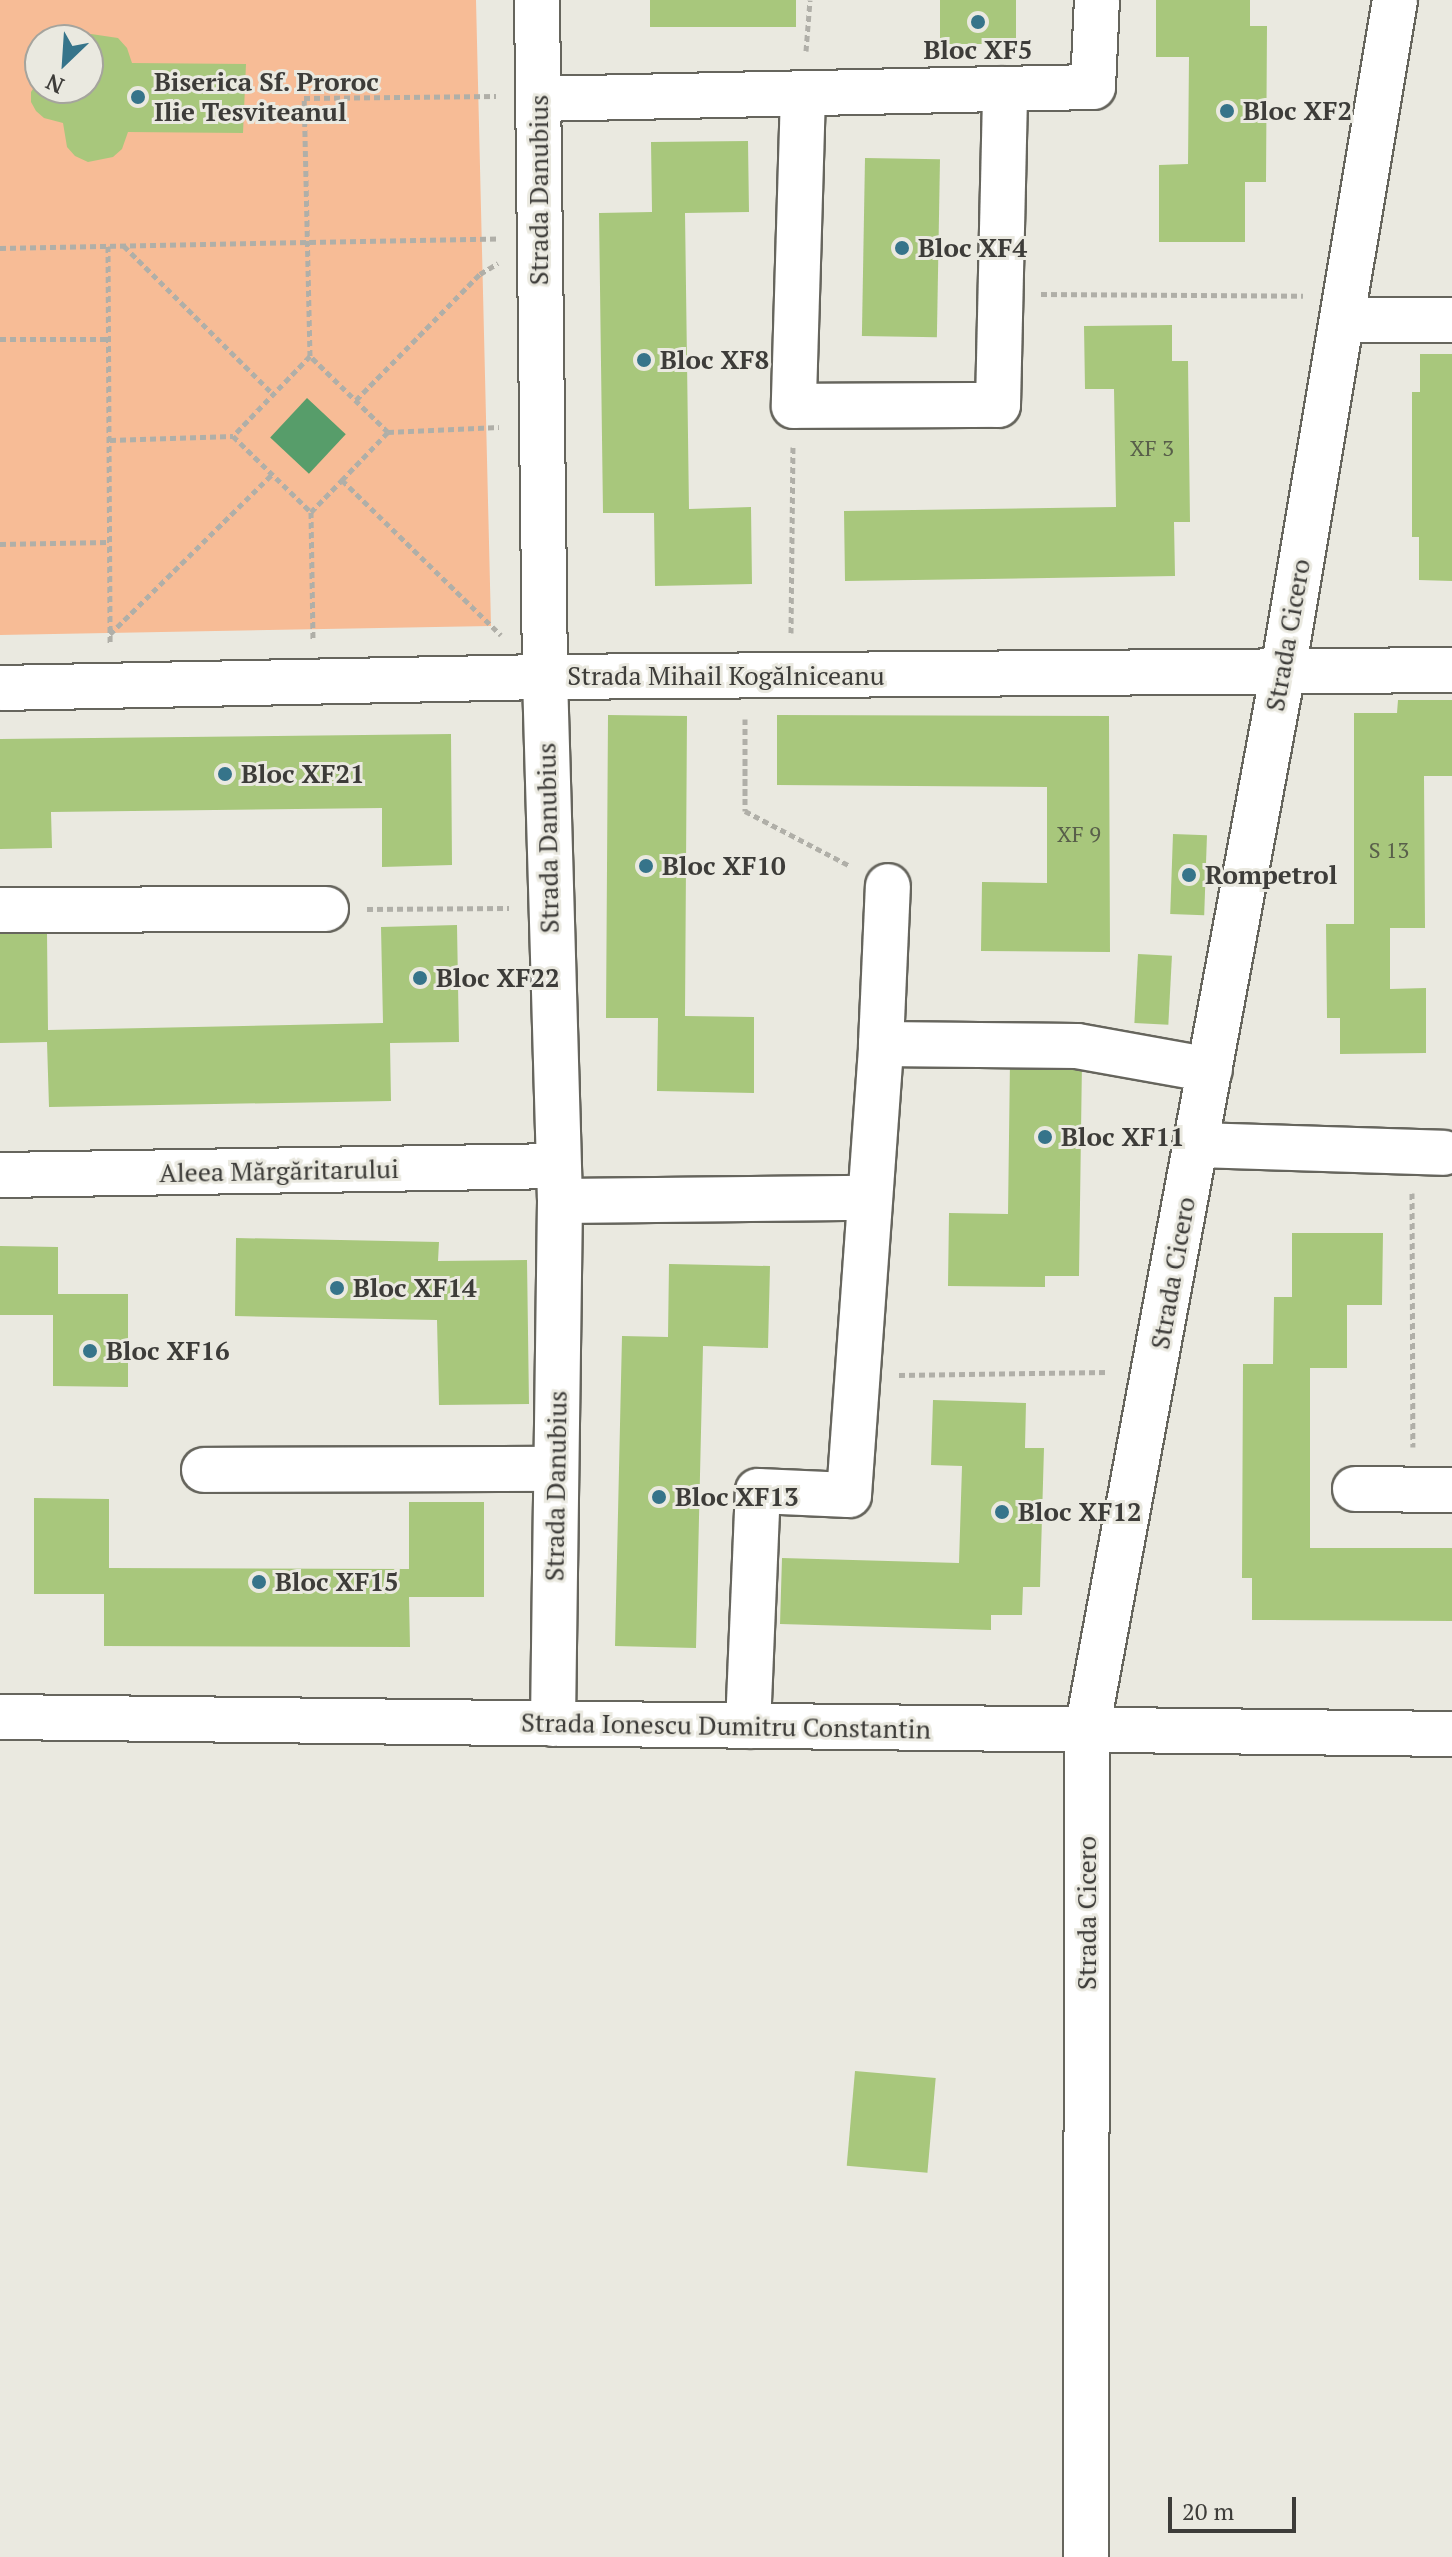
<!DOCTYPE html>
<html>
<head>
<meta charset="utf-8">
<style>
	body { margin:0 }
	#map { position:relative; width:1452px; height:2557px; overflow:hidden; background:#eae9e0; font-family:"PT Serif",serif }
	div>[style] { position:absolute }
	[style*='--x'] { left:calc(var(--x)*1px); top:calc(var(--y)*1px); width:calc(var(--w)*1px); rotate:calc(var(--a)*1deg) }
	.green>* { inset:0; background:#f7bc96 }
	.water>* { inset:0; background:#579d6a; transform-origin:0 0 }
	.building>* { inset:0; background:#a8c77c; transform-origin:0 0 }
	.path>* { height:5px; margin-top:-2.5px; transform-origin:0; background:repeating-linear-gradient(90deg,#b0afa8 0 6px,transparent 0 10px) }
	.roads { filter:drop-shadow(2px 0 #66655d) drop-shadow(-2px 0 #66655d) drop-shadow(0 2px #66655d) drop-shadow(0 -2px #66655d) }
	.minor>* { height:44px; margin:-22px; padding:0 22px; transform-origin:22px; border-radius:22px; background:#fff }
	.major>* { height:44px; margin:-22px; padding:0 22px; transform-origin:22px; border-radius:22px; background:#fff }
	.dots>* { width:22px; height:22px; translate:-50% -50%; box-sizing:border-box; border:4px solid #eae9e0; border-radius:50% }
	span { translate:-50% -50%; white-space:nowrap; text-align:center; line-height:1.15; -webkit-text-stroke:6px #eae9e0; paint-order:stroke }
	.number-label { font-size:22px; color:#585f4a }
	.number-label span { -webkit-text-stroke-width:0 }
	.poi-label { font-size:26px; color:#3d3c39; font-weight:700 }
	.left { translate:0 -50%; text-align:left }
	.street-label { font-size:26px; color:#3d3c39 }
	.north { position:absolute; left:24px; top:24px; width:80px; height:80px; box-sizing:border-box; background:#eae9e0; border:2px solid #a5a49d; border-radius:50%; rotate:205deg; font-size:22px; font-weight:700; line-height:32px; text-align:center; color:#3d3c39 }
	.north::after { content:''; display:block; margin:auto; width:28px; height:36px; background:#36748a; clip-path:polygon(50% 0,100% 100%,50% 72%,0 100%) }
	.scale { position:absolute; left:1168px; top:2497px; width:128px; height:36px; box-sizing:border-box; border:4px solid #3d3c39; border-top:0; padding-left:10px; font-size:24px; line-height:28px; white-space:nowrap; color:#3d3c39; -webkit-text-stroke:6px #eae9e0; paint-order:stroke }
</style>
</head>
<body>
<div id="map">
	<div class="green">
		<i style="clip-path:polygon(evenodd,0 0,476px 0,491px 626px,0 635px,0 0,40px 40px,88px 40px,88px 88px,40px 88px,40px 40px)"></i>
	</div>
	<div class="water">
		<i style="left:307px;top:398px;width:53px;height:54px;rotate:43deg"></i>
	</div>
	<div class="building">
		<i style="left:650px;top:0;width:146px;height:27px"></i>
		<i style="left:940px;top:0;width:76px;height:44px"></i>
		<i style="clip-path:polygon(1156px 0,1250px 0,1250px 26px,1267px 26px,1266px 182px,1245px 182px,1245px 242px,1159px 242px,1159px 165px,1188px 164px,1189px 57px,1156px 57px)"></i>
		<i style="clip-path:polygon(91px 34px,118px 38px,127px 48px,132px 63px,246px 64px,243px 133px,128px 132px,122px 149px,113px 157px,88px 162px,75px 156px,67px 147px,63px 123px,44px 118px,36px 111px,31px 102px,31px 92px,40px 78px,40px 88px,88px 88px,88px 40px,78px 40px)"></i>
		<i style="clip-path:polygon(748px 141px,749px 212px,685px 213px,689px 509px,751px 507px,752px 584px,655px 586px,654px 513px,603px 513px,599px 213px,652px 212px,651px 142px)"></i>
		<i style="left:865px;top:158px;width:75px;height:178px;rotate:1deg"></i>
		<i style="clip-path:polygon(1172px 325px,1172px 361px,1188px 361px,1190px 522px,1174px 522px,1175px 576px,845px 581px,844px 511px,1116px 507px,1114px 389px,1085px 389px,1084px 326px)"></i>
		<i style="clip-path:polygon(1420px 354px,1452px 354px,1452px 581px,1419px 580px,1419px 537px,1412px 537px,1412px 392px,1420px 392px)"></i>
		<i style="clip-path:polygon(1398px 700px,1452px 700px,1452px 776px,1424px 776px,1425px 928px,1390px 928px,1390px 989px,1426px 988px,1426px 1053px,1340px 1054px,1340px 1018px,1327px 1018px,1326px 924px,1354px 924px,1354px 713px,1397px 713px)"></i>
		<i style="clip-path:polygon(608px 715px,687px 716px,685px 1016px,754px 1017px,754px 1093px,657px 1091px,658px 1018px,606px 1018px)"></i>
		<i style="clip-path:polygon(777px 715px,1109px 716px,1110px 952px,981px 951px,982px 882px,1047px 883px,1047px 787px,777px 785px)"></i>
		<i style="clip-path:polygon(451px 734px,452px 865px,382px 867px,382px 808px,51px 812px,52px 848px,0 849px,0 739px)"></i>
		<i style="left:1173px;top:834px;width:34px;height:80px;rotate:2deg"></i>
		<i style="clip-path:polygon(457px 925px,459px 1042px,390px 1043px,391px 1101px,49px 1107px,47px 1042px,0 1043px,0 933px,47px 932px,48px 1030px,383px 1023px,381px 927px)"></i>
		<i style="left:1138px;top:954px;width:34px;height:69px;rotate:3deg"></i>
		<i style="clip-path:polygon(1010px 1060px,1082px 1061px,1079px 1276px,1045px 1276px,1045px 1287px,948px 1286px,949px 1213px,1008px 1214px)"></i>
		<i style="clip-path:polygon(1292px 1233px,1383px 1233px,1382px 1305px,1347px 1305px,1347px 1368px,1310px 1368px,1310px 1548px,1452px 1548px,1452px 1621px,1252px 1620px,1252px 1578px,1242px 1578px,1243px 1364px,1273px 1364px,1274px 1297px,1292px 1297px)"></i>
		<i style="clip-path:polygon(236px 1238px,439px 1242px,438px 1261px,527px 1260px,529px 1404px,439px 1405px,437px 1320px,235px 1316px)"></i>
		<i style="clip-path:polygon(0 1246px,58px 1247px,58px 1294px,128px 1294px,128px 1387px,53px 1386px,53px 1315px,0 1315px)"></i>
		<i style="clip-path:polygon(669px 1264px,770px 1266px,768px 1348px,703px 1346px,696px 1648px,615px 1646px,622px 1336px,668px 1337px)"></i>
		<i style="clip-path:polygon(933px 1400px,1026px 1403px,1025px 1448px,1044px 1448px,1040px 1587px,1023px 1587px,1022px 1615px,991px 1615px,991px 1630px,780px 1624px,782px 1558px,959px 1563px,962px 1466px,931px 1465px)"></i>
		<i style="clip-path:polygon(34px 1498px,109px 1499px,109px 1568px,409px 1569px,409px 1502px,484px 1502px,484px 1597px,409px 1597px,410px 1647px,104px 1646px,104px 1594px,34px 1594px)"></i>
		<i style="left:855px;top:2071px;width:81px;height:95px;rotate:5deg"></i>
	</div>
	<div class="path">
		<i style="--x:806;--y:51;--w:51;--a:-85.5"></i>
		<i style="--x:108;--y:246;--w:399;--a:89.7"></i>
		<i style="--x:124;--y:246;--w:210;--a:44.8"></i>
		<i style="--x:0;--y:248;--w:499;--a:-1.1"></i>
		<i style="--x:1041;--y:294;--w:262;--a:0.4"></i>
		<i style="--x:0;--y:339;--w:109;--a:0"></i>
		<i style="--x:310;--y:356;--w:258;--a:-91.3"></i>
		<i style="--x:304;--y:98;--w:192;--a:-0.6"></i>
		<i style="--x:356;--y:400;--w:177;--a:-45.5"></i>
		<i style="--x:480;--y:274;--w:21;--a:-31"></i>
		<i style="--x:388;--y:432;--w:111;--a:-2.6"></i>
		<i style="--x:110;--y:440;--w:123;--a:-1.9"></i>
		<i style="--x:342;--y:480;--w:66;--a:-46.2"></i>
		<i style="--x:388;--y:432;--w:109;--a:-135.7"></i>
		<i style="--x:310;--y:356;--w:111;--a:133.9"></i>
		<i style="--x:233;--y:436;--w:109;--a:44.3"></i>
		<i style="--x:311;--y:512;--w:45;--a:-45.9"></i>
		<i style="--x:342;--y:480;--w:222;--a:44.3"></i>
		<i style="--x:311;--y:512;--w:127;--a:89.1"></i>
		<i style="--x:0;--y:544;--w:109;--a:-1.1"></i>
		<i style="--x:791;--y:633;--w:186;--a:-89.4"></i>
		<i style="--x:110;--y:634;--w:228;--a:-44.6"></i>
		<i style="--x:745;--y:719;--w:92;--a:90"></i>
		<i style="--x:745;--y:811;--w:119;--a:27.6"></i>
		<i style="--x:367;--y:909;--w:142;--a:-0.4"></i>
		<i style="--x:1412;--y:1193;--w:254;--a:89.8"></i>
		<i style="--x:899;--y:1375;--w:209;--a:-0.8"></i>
	</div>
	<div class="roads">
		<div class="minor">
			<i style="--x:537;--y:0;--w:677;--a:89.32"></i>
			<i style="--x:545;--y:677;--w:524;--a:88.36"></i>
			<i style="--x:560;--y:1201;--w:523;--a:90.77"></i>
			<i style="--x:803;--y:94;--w:312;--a:91.7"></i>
			<i style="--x:794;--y:406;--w:204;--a:-0.3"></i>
			<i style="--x:998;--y:405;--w:316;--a:-88.7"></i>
			<i style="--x:538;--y:99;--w:555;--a:-1.24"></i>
			<i style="--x:1093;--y:87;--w:87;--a:-87.4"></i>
			<i style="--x:1342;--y:320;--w:110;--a:0"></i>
			<i style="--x:0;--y:688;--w:545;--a:-1.16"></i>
			<i style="--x:545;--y:677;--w:907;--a:-0.44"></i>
			<i style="--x:0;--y:910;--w:326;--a:-0.2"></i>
			<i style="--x:881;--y:1044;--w:158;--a:-87.5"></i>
			<i style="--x:1196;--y:1145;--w:248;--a:1.8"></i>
			<i style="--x:0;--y:1175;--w:558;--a:-0.92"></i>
			<i style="--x:560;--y:1201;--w:310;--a:-0.6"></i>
			<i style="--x:204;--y:1470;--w:352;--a:-0.2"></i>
			<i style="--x:1355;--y:1489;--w:97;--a:0.6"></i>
			<i style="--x:0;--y:1717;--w:1452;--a:0.67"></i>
			<i style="--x:748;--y:1726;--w:235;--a:-87.6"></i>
			<i style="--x:758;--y:1491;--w:91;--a:2.5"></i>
			<i style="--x:849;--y:1495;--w:452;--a:-85.9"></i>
			<i style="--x:881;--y:1044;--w:196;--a:0.6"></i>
			<i style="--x:1077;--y:1046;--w:135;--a:10.2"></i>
		</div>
		<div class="major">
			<i style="--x:1086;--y:2557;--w:827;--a:-89.93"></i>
			<i style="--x:1087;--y:1730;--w:1077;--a:-79.51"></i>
			<i style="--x:1283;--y:671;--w:680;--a:-80.52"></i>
		</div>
	</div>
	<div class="dots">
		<i style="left:978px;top:22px;background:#36748a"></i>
		<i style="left:138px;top:97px;background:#36748a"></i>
		<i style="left:1227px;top:111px;background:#36748a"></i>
		<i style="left:902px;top:248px;background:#36748a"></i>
		<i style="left:644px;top:360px;background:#36748a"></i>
		<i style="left:225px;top:774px;background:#36748a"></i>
		<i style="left:646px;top:866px;background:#36748a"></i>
		<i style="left:1189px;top:875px;background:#36748a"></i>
		<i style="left:420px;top:978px;background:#36748a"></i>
		<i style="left:1045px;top:1137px;background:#36748a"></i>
		<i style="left:337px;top:1288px;background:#36748a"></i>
		<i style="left:90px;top:1351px;background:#36748a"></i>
		<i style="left:659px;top:1497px;background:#36748a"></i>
		<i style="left:1002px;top:1512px;background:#36748a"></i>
		<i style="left:259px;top:1582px;background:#36748a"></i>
	</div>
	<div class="number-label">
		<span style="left:1152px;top:448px">XF 3</span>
		<span style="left:1079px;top:834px">XF 9</span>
		<span style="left:1389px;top:850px">S 13</span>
	</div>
	<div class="poi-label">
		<span style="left:978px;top:50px">Bloc XF5</span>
		<span class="left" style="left:154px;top:97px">Biserica Sf. Proroc<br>Ilie Tesviteanul</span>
		<span class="left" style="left:1243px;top:111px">Bloc XF2</span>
		<span class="left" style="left:918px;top:248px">Bloc XF4</span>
		<span class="left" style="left:660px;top:360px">Bloc XF8</span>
		<span class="left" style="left:241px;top:774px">Bloc XF21</span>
		<span class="left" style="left:662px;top:866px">Bloc XF10</span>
		<span class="left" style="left:1205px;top:875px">Rompetrol</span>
		<span class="left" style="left:436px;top:978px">Bloc XF22</span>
		<span class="left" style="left:1061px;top:1137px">Bloc XF11</span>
		<span class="left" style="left:353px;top:1288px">Bloc XF14</span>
		<span class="left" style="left:106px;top:1351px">Bloc XF16</span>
		<span class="left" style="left:675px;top:1497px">Bloc XF13</span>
		<span class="left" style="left:1018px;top:1512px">Bloc XF12</span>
		<span class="left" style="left:275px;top:1582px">Bloc XF15</span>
	</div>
	<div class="street-label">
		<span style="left:539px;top:190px;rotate:-90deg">Strada Danubius</span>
		<span style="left:1288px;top:635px;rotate:-80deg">Strada Cicero</span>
		<span style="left:726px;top:676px">Strada Mihail Kogălniceanu</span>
		<span style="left:548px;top:838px;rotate:-91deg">Strada Danubius</span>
		<span style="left:279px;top:1171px;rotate:-1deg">Aleea Mărgăritarului</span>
		<span style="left:1173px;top:1273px;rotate:-80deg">Strada Cicero</span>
		<span style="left:556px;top:1486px;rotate:-89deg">Strada Danubius</span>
		<span style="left:726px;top:1726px;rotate:1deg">Strada Ionescu Dumitru Constantin</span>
		<span style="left:1087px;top:1913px;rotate:-90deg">Strada Cicero</span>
	</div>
	<div class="north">N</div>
	<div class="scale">20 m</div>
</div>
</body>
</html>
